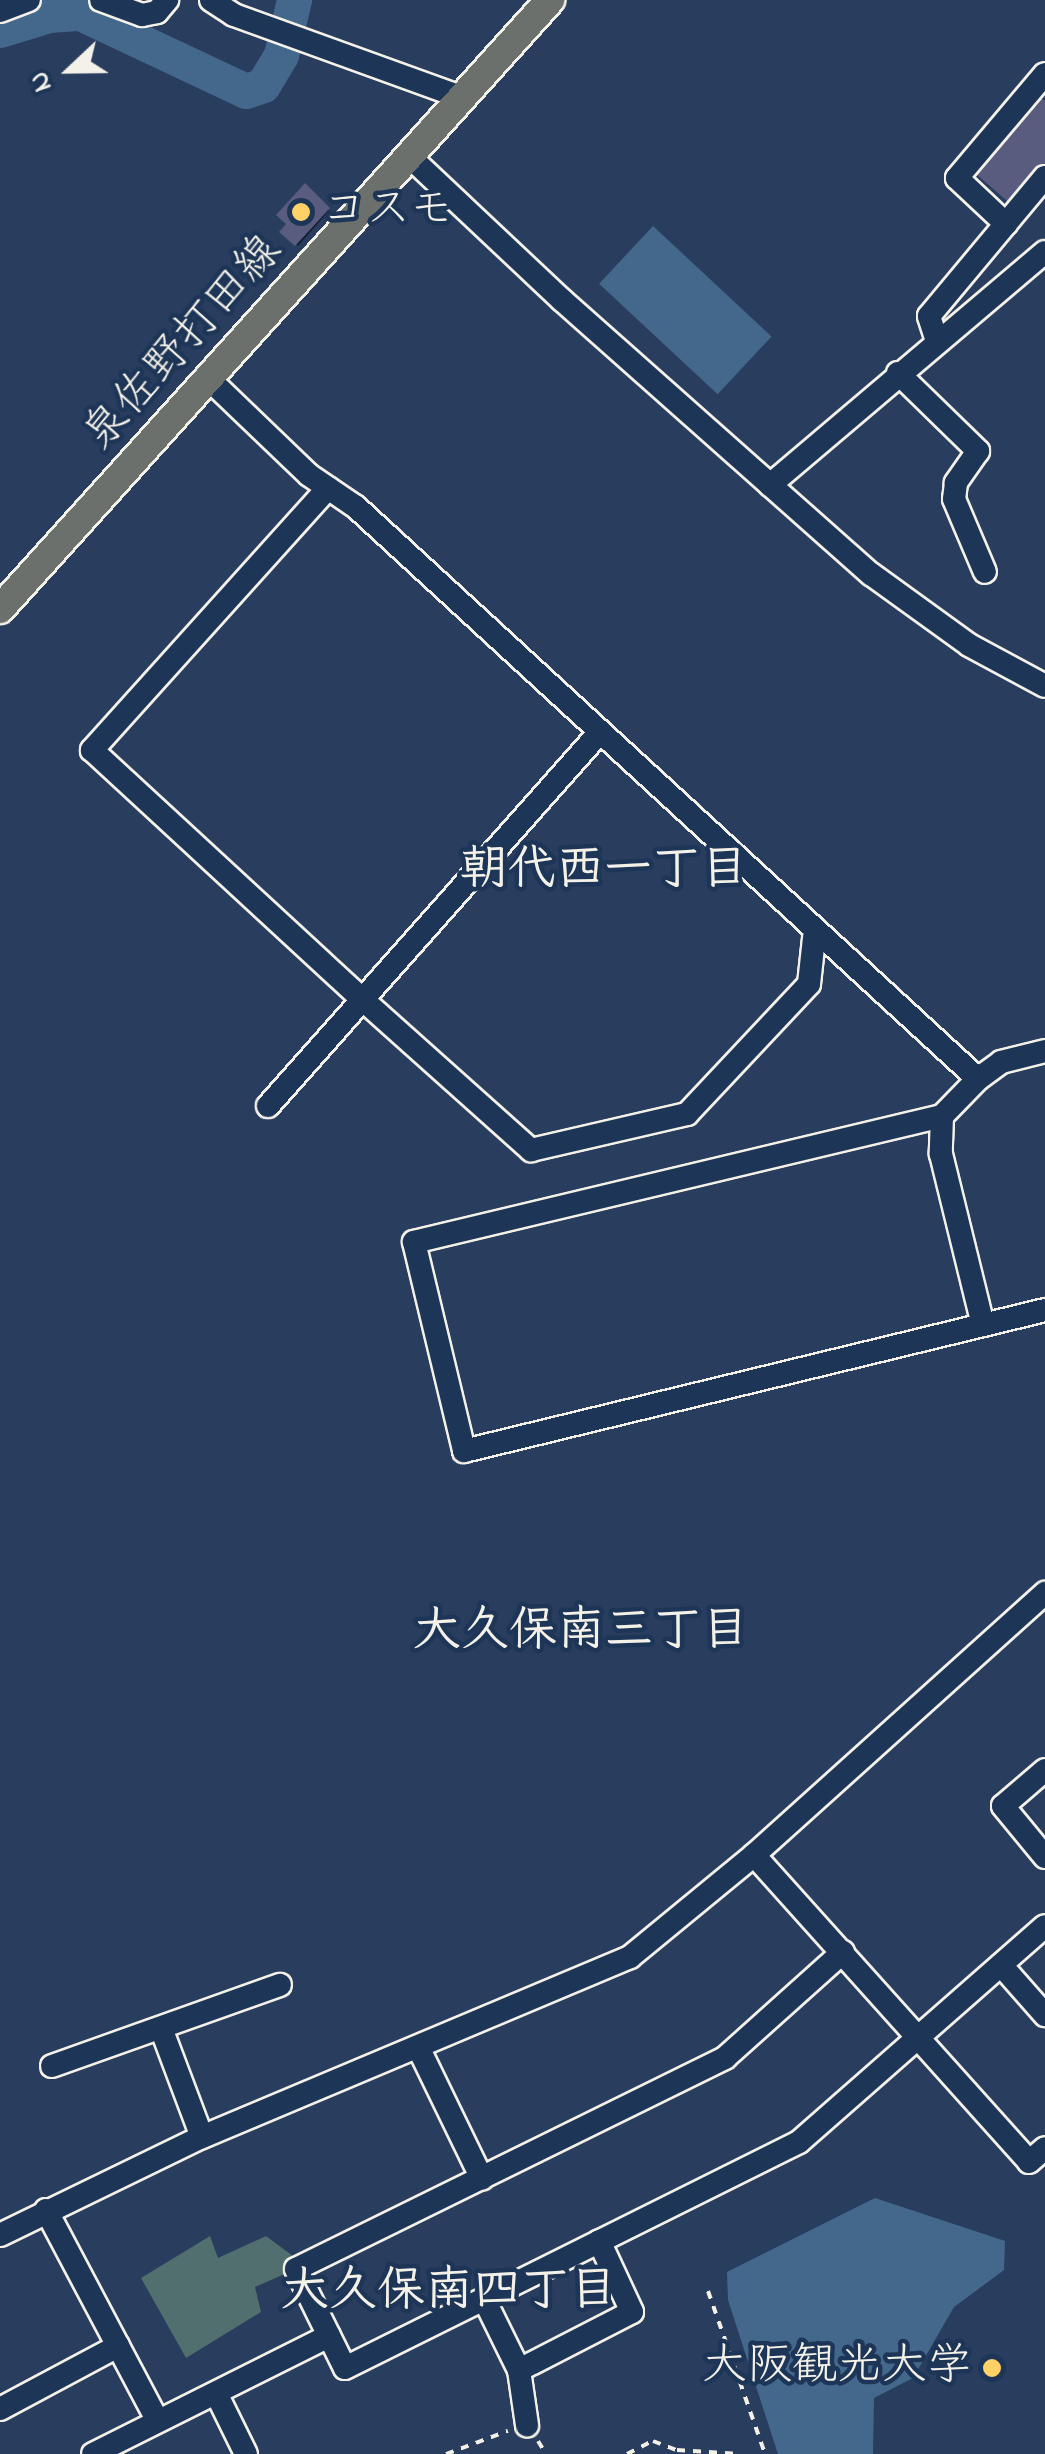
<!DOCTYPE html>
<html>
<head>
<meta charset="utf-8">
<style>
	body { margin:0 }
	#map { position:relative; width:1045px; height:2454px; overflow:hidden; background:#293d5f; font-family:"Indie Flower","Klee One",sans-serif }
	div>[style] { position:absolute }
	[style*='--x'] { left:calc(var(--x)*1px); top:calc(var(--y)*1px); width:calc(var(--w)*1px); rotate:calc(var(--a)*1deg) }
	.green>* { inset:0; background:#506f6e }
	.water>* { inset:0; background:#44688b; transform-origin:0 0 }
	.shadow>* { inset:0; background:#0007 }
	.river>* { height:35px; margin:-17.5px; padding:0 17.5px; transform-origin:17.5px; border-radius:17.5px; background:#44688b }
	.building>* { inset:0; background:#5a5c7f }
	.path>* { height:4px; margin-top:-2px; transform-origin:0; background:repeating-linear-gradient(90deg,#f4f1e8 0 8px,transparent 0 16px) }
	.roads { filter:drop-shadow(2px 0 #f4f1e8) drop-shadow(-2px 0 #f4f1e8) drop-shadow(0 2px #f4f1e8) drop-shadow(0 -2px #f4f1e8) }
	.minor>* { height:22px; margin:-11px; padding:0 11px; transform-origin:11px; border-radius:11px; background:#1d3557 }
	.major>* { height:28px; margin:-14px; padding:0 14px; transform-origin:14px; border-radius:14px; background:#6c706d }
	.dots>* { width:28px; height:28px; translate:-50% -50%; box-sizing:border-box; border:5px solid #1d3557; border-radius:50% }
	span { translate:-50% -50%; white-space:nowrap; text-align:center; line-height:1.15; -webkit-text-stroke:9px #1d3557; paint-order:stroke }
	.poi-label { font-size:45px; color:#f4f1e8 }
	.left { translate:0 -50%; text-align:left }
	.right { translate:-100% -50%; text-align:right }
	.street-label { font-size:45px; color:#f4f1e8 }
	.neighbourhood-label { font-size:48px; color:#f4f1e8; font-weight:700 }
	.north { position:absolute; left:20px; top:20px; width:100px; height:100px; -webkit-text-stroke:8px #1d3557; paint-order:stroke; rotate:248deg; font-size:28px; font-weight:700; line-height:40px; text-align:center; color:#f4f1e8 }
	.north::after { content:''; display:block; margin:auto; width:35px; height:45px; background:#f4f1e8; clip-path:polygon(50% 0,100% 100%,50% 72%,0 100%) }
</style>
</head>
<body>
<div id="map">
	<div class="green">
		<i style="clip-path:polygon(210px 2236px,218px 2258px,266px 2236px,305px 2265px,255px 2287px,261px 2312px,186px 2358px,141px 2278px)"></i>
	</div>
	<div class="water">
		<i style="left:653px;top:226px;width:162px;height:79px;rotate:43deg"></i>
		<i style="clip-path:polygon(875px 2198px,1005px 2241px,1004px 2270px,954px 2307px,913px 2378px,874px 2398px,873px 2454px,778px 2454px,728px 2300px,727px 2272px)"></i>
	</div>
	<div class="shadow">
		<i style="clip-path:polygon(306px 187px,329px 211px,298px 246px,283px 232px)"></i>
	</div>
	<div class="river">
		<i style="--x:0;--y:30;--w:51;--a:-17"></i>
		<i style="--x:49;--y:15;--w:31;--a:-4"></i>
		<i style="--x:80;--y:13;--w:183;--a:25.2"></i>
		<i style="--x:246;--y:91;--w:18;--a:-19"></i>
		<i style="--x:263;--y:85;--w:35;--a:-59"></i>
		<i style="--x:281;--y:55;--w:57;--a:-76.7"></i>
	</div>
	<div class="building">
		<i style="clip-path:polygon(1040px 97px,1045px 101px,1045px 171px,1014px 207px,975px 173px)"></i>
		<i style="clip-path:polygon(305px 183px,330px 208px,295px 246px,279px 232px,286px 224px,276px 215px)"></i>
	</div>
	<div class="path">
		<i style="--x:708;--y:2291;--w:173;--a:70.7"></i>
		<i style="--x:538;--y:2441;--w:15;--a:58"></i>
		<i style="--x:446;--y:2454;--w:66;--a:-20.4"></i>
		<i style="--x:627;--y:2454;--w:29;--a:-27"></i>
		<i style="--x:653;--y:2441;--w:26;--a:21"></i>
		<i style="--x:677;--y:2450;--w:63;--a:3.6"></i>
	</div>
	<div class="roads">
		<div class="minor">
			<i style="--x:101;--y:0;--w:44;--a:20.1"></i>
			<i style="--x:142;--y:15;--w:15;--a:-11"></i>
			<i style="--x:157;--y:12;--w:16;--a:-50"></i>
			<i style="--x:211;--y:0;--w:27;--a:33"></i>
			<i style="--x:234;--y:15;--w:240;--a:19.9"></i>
			<i style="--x:0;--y:11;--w:31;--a:-21"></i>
			<i style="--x:409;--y:156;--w:210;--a:43.3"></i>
			<i style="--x:562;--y:300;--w:413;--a:41.6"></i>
			<i style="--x:871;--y:574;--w:121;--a:35.9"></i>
			<i style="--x:969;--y:645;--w:86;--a:28.3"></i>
			<i style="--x:1006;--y:224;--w:67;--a:-136.8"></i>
			<i style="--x:957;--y:178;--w:136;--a:-49.8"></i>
			<i style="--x:937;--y:341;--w:26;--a:-108"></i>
			<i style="--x:929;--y:316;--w:181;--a:-50.2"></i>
			<i style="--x:898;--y:373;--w:112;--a:44.3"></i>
			<i style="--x:978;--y:451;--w:39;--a:125"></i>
			<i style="--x:956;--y:483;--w:16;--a:97"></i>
			<i style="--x:954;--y:499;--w:79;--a:67"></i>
			<i style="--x:210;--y:380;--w:137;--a:43.8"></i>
			<i style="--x:309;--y:475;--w:57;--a:34.2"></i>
			<i style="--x:356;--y:507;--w:845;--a:42.6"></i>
			<i style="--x:978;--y:1079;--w:29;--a:-36"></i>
			<i style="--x:1001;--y:1062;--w:45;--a:-14"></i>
			<i style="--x:770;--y:485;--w:360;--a:-40.3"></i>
			<i style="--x:328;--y:488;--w:353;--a:132"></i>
			<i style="--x:92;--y:750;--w:367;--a:42.7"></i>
			<i style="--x:362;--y:999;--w:227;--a:41.8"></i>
			<i style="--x:531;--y:1150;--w:160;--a:-13"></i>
			<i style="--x:687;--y:1114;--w:178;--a:-46.8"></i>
			<i style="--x:809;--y:984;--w:55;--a:-83.8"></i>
			<i style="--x:978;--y:1079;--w:52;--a:134.2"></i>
			<i style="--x:942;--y:1116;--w:543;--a:166.58"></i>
			<i style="--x:414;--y:1242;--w:215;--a:76.5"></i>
			<i style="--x:464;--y:1451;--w:598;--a:-13.64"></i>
			<i style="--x:268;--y:1106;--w:500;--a:-48.4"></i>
			<i style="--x:942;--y:1116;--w:38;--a:92"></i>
			<i style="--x:941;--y:1154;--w:176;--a:76.2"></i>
			<i style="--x:1045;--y:1770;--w:55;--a:139.4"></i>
			<i style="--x:1003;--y:1806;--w:66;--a:50.5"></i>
			<i style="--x:754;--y:1855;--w:412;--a:48.1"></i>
			<i style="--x:1029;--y:2162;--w:21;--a:-41"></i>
			<i style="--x:843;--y:1952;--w:159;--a:138.1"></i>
			<i style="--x:725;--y:2058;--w:478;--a:153.8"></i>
			<i style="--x:296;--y:2269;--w:110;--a:63.7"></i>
			<i style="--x:345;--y:2368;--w:507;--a:-26.46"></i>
			<i style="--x:799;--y:2142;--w:327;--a:-41.3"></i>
			<i style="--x:1001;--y:1965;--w:67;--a:48.7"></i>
			<i style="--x:161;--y:2028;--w:116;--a:69.4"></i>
			<i style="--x:419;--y:2049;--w:144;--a:64.1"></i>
			<i style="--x:52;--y:2066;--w:242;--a:-19.6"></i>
			<i style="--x:46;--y:2210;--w:238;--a:62.1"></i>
			<i style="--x:0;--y:2235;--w:225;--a:-25.9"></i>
			<i style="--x:202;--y:2137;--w:464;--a:-22.8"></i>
			<i style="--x:630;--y:1957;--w:161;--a:-39.4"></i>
			<i style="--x:754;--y:1855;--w:392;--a:-42"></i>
			<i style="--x:484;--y:2299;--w:79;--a:63.8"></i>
			<i style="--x:519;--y:2370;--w:127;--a:-27.2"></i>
			<i style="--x:632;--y:2312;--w:78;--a:-114.9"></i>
			<i style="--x:519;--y:2370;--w:56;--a:81.7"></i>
			<i style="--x:216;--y:2393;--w:68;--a:63.8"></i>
			<i style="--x:0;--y:2409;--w:134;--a:-28.1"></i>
			<i style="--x:93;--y:2454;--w:264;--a:-26.6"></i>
		</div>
		<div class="major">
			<i style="--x:0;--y:609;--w:821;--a:-47.91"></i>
		</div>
	</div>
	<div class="dots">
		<i style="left:301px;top:212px;background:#ffd166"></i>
		<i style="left:992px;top:2368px;background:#ffd166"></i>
	</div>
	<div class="poi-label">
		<span class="left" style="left:321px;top:212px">コスモ</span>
		<span class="right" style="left:972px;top:2368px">大阪観光大学</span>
	</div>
	<div class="street-label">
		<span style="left:184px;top:344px;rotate:-48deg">泉佐野打田線</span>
	</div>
	<div class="neighbourhood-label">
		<span style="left:604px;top:872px">朝代西一丁目</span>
		<span style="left:581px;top:1633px">大久保南三丁目</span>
		<span style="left:449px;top:2293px">大久保南四丁目</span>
	</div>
	<div class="north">N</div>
</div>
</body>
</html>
